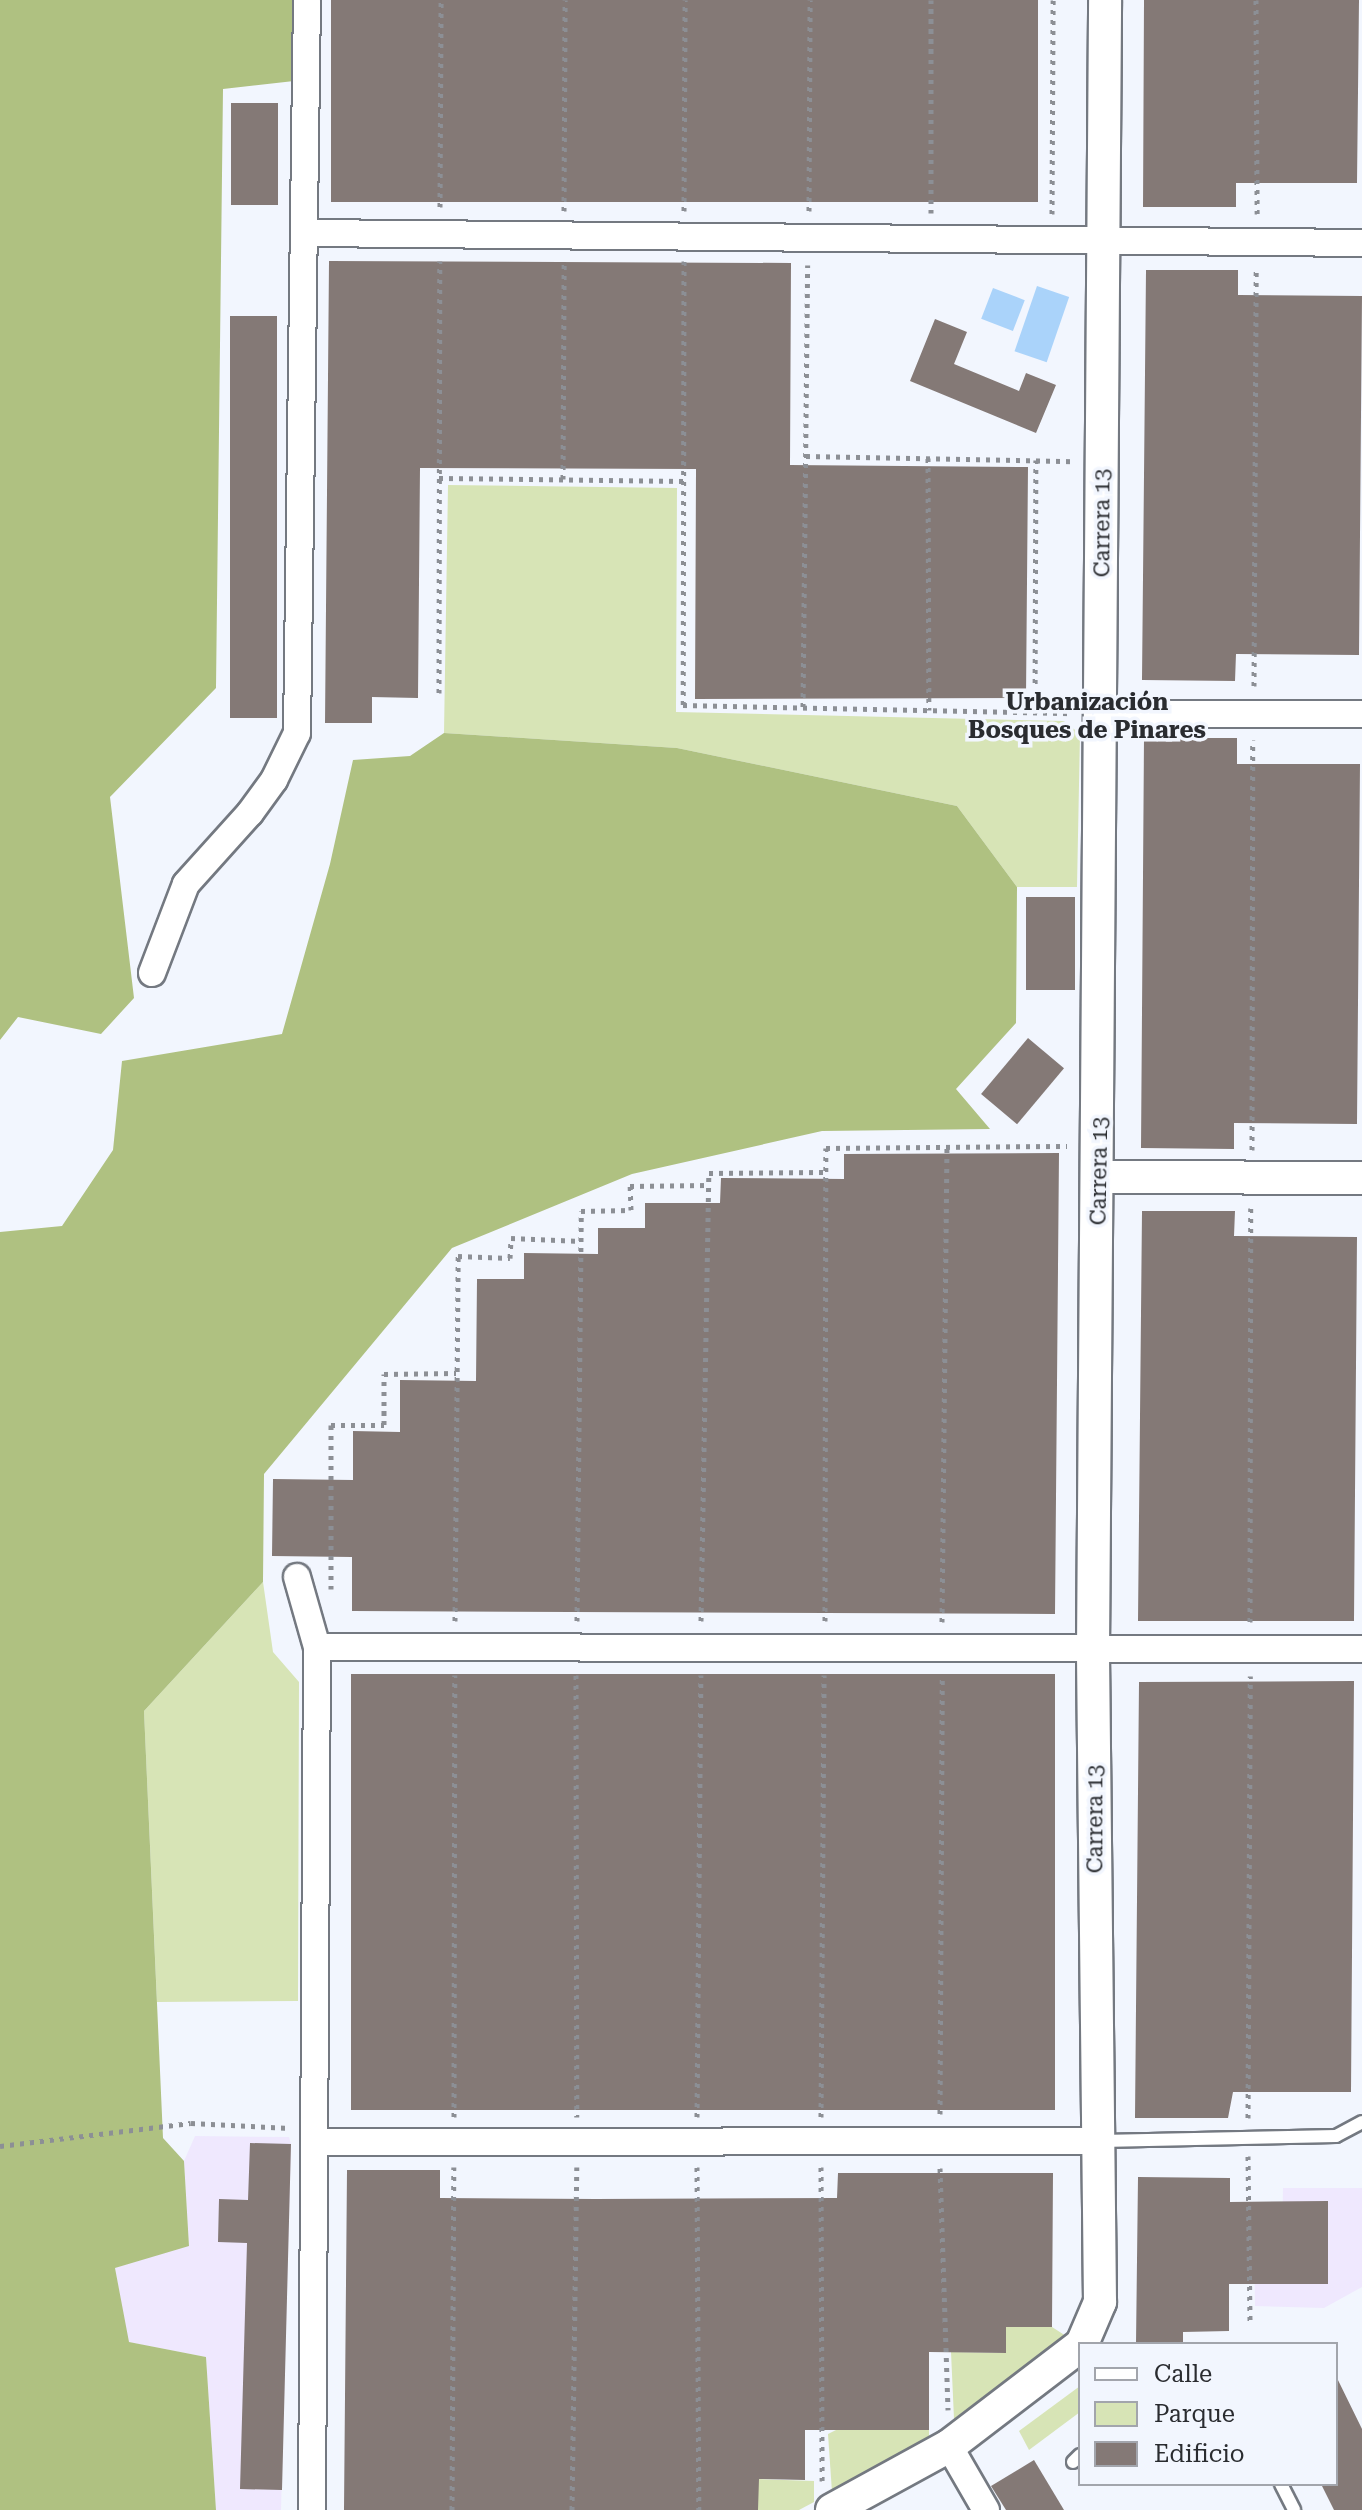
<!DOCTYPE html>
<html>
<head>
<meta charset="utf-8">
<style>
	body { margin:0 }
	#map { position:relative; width:1362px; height:2510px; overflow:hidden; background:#f2f6fe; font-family:"Roboto Serif",serif }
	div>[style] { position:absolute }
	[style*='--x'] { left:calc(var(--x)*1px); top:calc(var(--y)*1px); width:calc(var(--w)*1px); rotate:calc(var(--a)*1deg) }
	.education>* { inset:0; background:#efe8fe }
	.green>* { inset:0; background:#d7e4b6 }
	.forest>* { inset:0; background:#afc181 }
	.water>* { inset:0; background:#aad3fa; transform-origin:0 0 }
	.building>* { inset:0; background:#847976; transform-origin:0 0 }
	.path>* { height:5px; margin-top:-2.5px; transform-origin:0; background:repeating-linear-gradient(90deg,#8c8f95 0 4px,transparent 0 10px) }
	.roads { filter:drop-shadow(2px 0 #747981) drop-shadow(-2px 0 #747981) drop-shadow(0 2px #747981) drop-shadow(0 -2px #747981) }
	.service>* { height:12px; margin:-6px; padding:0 6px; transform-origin:6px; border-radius:6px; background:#fff }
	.minor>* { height:26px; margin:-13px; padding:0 13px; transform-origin:13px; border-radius:13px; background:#fff }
	.tertiary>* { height:32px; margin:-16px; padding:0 16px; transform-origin:16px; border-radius:16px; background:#fff }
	span { translate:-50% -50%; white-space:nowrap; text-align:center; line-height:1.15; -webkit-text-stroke:7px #f2f6fe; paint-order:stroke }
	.street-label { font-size:22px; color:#2a2c30 }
	.neighbourhood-label { font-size:24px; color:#2a2c30; font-weight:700 }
	.legend { position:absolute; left:1078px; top:2342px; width:260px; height:144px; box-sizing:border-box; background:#f2f6fe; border:2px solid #a2a5ac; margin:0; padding:10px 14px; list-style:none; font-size:24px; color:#2a2c30 }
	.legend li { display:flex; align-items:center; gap:16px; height:40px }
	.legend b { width:40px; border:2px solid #a2a5ac }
</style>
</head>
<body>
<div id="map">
	<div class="education">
		<i style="clip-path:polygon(195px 2136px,289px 2137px,291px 2144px,281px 2510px,216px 2510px,206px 2357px,128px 2342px,115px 2268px,189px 2245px,184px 2161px)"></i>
		<i style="clip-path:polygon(1283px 2188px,1362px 2188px,1362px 2287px,1324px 2308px,1255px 2306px,1254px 2238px,1282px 2238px)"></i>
	</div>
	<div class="green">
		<i style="clip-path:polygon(448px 485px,677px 488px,676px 712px,1064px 721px,1080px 734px,1077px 887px,1017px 887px,957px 806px,677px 748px,444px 733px)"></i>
		<i style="clip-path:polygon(263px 1582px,273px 1652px,299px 1682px,298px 2001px,157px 2002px,144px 1711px)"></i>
		<i style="clip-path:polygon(1006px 2327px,1052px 2327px,1066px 2336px,954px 2419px,951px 2352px,1005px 2353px)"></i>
		<i style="clip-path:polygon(1080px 2386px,1080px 2412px,1029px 2450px,1019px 2431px)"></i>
		<i style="clip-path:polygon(836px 2430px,929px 2430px,929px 2439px,832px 2492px,828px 2434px)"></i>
		<i style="clip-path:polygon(758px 2479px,814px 2481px,814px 2502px,799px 2510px,758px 2510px)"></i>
	</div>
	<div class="forest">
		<i style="clip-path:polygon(0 0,294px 0,294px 81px,223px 89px,216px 688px,110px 797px,134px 998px,101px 1034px,18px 1017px,0 1040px)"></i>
		<i style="clip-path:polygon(444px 733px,677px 748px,957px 806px,1017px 887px,1016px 1023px,956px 1089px,990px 1129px,822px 1131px,632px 1174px,452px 1248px,264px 1474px,263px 1582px,144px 1711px,163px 2138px,184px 2161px,189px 2246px,115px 2268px,129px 2342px,206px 2357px,216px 2510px,0 2510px,0 1232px,62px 1226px,113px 1150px,122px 1061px,282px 1034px,330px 864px,353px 760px,410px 756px)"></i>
	</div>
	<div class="water">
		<i style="left:1037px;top:286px;width:34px;height:69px;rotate:19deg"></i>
		<i style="left:993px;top:288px;width:34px;height:33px;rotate:21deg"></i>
	</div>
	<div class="building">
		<i style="left:331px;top:0;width:707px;height:202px"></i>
		<i style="clip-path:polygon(1144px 0,1359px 0,1357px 183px,1236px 183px,1236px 207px,1143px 207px)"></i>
		<i style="left:231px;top:103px;width:47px;height:102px"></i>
		<i style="clip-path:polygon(329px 261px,791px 263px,790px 465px,1028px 467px,1026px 698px,695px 699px,696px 469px,420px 468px,418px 698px,372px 697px,372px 723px,325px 723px)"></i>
		<i style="clip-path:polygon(1146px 270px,1238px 270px,1238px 295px,1362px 296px,1359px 655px,1236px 654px,1235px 681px,1142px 680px)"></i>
		<i style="left:230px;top:316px;width:47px;height:402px"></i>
		<i style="clip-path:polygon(935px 319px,967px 332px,954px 364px,1019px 391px,1026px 373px,1056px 385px,1036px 433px,910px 381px)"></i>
		<i style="clip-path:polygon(1144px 738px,1237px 738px,1237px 764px,1360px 764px,1357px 1124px,1234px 1123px,1234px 1149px,1141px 1148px)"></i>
		<i style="left:1026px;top:897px;width:49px;height:93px"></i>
		<i style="left:1028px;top:1038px;width:47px;height:73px;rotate:40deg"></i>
		<i style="clip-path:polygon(1059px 1153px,1055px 1614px,352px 1611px,352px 1557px,272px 1556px,273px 1479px,353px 1480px,353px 1431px,400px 1432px,400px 1380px,476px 1381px,477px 1279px,524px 1279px,524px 1253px,598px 1254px,598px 1228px,645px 1228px,645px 1203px,720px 1203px,721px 1178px,844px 1179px,844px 1154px)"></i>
		<i style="clip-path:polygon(1142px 1211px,1235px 1211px,1234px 1236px,1357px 1237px,1354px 1621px,1138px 1621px)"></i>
		<i style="left:351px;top:1674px;width:704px;height:436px"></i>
		<i style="clip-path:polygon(1354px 1681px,1351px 2092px,1233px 2092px,1228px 2118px,1135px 2118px,1139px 1682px)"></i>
		<i style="clip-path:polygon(250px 2143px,291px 2144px,282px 2490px,240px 2489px,247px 2243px,218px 2242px,219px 2199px,248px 2200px)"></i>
		<i style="clip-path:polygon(347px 2170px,440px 2170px,440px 2198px,596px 2199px,837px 2198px,838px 2173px,1053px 2173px,1052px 2327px,1006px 2327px,1006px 2353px,929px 2352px,929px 2430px,805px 2430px,805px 2480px,759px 2479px,758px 2510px,344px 2510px)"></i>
		<i style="clip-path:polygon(1138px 2177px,1230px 2178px,1230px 2202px,1328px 2201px,1328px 2284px,1229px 2284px,1229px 2331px,1183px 2332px,1183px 2344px,1136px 2344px)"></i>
		<i style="clip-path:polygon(1336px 2376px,1362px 2429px,1362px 2510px,1334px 2510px,1321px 2484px,1336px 2484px)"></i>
		<i style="clip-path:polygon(1034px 2460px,1064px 2510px,1006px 2510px,991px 2486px)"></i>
	</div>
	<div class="path">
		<i style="--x:1256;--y:0;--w:214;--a:89.7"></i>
		<i style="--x:440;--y:207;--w:207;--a:-89.7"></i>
		<i style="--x:564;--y:211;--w:211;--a:-89.7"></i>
		<i style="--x:684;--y:211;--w:211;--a:-89.7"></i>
		<i style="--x:809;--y:211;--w:211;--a:-89.7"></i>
		<i style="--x:931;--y:213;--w:213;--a:-90"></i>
		<i style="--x:1052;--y:214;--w:214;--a:-89.7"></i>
		<i style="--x:684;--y:261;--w:444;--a:90.1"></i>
		<i style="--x:683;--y:705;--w:390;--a:1.2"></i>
		<i style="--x:806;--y:456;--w:267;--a:1.1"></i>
		<i style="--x:928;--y:458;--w:252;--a:89.8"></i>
		<i style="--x:439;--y:478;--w:244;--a:0.7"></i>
		<i style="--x:563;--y:479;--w:218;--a:-89.7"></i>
		<i style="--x:1254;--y:686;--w:418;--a:-89.7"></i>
		<i style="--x:439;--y:693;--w:432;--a:-89.9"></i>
		<i style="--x:803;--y:707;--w:442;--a:-89.4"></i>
		<i style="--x:1035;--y:713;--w:253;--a:-89.8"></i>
		<i style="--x:1252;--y:1150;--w:410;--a:-89.9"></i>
		<i style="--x:331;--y:1589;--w:164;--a:-90"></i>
		<i style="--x:331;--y:1425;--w:53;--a:0"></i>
		<i style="--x:384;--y:1425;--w:51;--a:-90"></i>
		<i style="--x:384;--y:1374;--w:72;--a:-0.8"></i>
		<i style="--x:455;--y:1621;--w:365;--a:-89.5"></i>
		<i style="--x:458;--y:1256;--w:52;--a:2.2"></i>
		<i style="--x:510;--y:1258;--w:20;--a:-87"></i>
		<i style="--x:511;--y:1238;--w:70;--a:2.5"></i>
		<i style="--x:577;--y:1621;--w:410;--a:-89.4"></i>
		<i style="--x:581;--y:1211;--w:50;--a:-1.1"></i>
		<i style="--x:631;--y:1210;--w:24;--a:-92"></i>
		<i style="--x:630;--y:1186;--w:78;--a:-0.7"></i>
		<i style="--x:701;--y:1621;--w:448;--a:-89"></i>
		<i style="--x:709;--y:1173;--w:116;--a:-0.5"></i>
		<i style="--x:825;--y:1621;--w:473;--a:-89.9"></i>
		<i style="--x:826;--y:1148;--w:241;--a:-0.5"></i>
		<i style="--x:942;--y:1622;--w:475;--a:-89.4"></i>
		<i style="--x:1250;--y:1622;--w:414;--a:-89.9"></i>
		<i style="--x:576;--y:1675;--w:442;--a:89.9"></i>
		<i style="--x:940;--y:2114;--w:438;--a:-89.7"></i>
		<i style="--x:454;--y:2117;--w:442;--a:-89.9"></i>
		<i style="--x:697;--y:2117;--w:442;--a:-89.5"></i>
		<i style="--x:821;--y:2117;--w:442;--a:-89.6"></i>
		<i style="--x:1248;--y:2118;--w:442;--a:-89.7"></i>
		<i style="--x:0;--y:2146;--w:192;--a:-6.9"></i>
		<i style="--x:191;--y:2123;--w:99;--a:2.9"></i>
		<i style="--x:1248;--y:2156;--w:167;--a:89.3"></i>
		<i style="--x:697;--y:2167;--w:343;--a:89.7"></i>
		<i style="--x:821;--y:2167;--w:314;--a:89.8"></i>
		<i style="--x:940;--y:2168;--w:242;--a:88.1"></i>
		<i style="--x:452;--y:2510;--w:343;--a:-89.7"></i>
		<i style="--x:572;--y:2510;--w:343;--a:-89.2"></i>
	</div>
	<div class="roads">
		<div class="service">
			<i style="--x:1101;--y:2141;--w:235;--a:-1.2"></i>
			<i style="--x:1336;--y:2136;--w:30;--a:-28"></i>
			<i style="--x:1073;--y:2462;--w:10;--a:-45"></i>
			<i style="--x:1281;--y:2484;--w:29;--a:63"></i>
		</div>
		<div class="minor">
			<i style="--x:306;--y:233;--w:1056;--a:0.54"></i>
			<i style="--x:1102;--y:714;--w:260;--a:0"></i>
			<i style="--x:152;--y:973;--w:95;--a:-69.1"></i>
			<i style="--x:186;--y:884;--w:96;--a:-48"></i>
			<i style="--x:250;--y:813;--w:41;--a:-54"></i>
			<i style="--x:274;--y:780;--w:52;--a:-63.9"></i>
			<i style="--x:297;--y:733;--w:733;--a:-89.22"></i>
			<i style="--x:297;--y:1577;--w:73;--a:74.1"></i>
			<i style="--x:317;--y:1647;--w:863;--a:90.33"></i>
			<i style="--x:317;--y:1647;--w:1045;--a:0.11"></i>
			<i style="--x:314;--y:2142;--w:784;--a:-0.07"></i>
			<i style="--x:949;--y:2446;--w:74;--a:60"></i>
		</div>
		<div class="tertiary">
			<i style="--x:1099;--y:1177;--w:263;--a:0.2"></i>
			<i style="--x:1082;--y:2344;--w:46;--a:-66.8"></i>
			<i style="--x:1100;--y:2302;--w:652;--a:-90.62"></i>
			<i style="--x:1093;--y:1650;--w:1650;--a:-89.58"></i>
			<i style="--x:832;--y:2510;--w:133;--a:-28.7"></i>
			<i style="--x:949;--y:2446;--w:165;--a:-37.4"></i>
		</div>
	</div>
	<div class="street-label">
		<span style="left:1102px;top:523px;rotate:-90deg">Carrera 13</span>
		<span style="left:1099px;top:1171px;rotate:-89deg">Carrera 13</span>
		<span style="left:1095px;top:1819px;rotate:-90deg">Carrera 13</span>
	</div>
	<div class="neighbourhood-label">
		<span style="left:1087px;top:717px">Urbanización<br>Bosques de Pinares</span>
	</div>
	<ul class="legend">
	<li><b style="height:10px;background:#fff"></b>Calle</li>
	<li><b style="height:22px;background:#d7e4b6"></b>Parque</li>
	<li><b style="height:22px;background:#847976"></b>Edificio</li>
	</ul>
</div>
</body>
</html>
